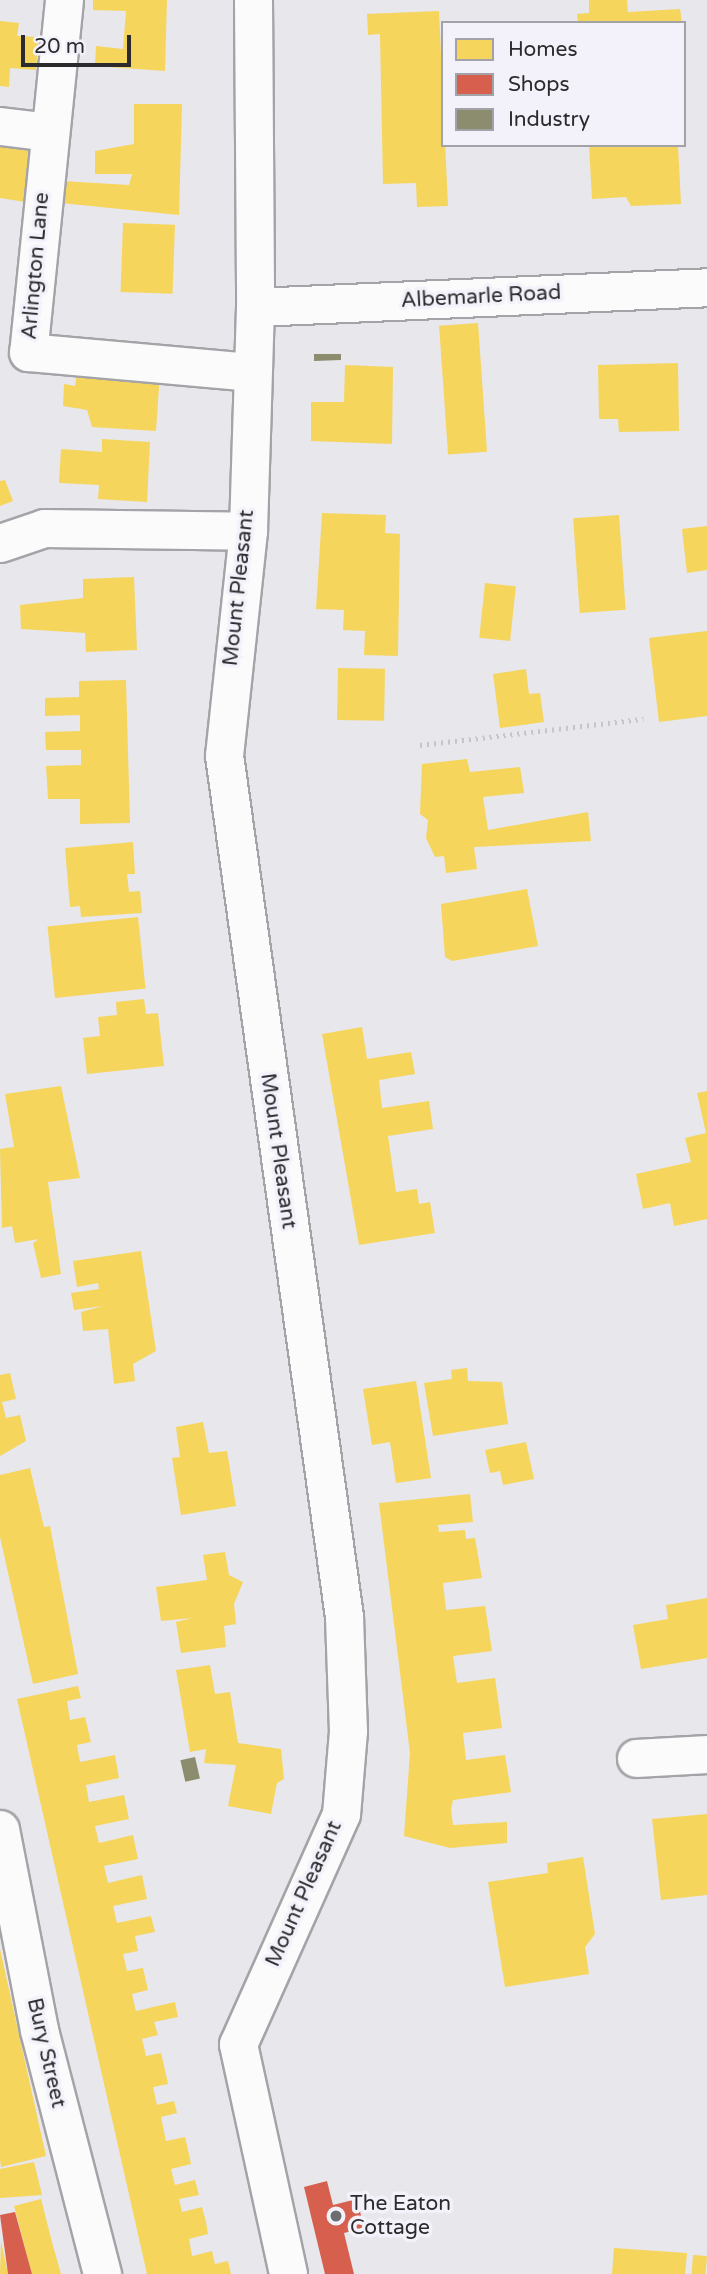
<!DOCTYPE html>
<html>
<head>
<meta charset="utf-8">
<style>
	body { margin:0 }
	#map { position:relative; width:707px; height:2274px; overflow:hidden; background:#e7e7ec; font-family:"Varela Round",sans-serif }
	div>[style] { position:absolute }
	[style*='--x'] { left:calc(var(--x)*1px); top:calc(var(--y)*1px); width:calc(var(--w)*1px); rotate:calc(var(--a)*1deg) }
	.homes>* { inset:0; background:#f6d55c; transform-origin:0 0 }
	.shops>* { inset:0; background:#d6604d }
	.industry>* { inset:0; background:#8c8c6e; transform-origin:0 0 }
	.path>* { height:4.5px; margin-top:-2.25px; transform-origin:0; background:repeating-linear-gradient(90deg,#c6c6c8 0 2px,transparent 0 7px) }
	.roads { filter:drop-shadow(2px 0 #a4a4a8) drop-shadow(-2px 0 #a4a4a8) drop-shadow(0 2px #a4a4a8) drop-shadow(0 -2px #a4a4a8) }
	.minor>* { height:37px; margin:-18.5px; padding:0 18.5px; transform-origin:18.5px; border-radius:18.5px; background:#fbfbfc }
	.dots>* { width:19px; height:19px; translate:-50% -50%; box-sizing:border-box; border:4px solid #f3f2fb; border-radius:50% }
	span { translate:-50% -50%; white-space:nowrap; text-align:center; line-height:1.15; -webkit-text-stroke:7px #f3f2fb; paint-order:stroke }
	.street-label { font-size:21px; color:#2b2b2e }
	.poi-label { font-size:21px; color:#2b2b2e }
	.left { translate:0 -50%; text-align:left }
	.legend { position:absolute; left:441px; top:21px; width:245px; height:126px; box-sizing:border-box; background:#f3f2fb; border:2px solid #a3a2a9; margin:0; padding:9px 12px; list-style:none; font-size:21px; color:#2b2b2e }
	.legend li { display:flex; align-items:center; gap:14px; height:35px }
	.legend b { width:35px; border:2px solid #a3a2a9 }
	.scale { position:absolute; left:21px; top:35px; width:110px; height:32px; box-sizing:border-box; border:4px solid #2b2b2e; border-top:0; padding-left:9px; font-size:21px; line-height:24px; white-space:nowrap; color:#2b2b2e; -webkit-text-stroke:5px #f3f2fb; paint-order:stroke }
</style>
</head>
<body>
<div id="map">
	<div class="homes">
		<i style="clip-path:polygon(93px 0,167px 0,165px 71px,95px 66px,96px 46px,123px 49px,126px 11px,93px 10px)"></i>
		<i style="clip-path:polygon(589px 0,627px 0,628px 12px,680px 9px,682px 23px,578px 23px,577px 14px,589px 13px)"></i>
		<i style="clip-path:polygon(439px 11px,448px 206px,417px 207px,416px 183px,383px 184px,380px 34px,368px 35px,367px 14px)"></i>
		<i style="clip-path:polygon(0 21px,19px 23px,17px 36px,39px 37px,36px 70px,10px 68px,9px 87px,0 86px)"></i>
		<i style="clip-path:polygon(134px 104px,182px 104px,179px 215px,61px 203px,62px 181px,129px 185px,132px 174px,95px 174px,95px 151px,134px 144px)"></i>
		<i style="clip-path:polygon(0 138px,40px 144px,32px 203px,0 198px)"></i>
		<i style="clip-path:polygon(589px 145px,678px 145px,681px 204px,631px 206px,626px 197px,592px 199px)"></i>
		<i style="left:123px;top:223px;width:52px;height:69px;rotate:2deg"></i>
		<i style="left:478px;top:323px;width:129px;height:39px;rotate:86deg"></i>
		<i style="clip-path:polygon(79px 363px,160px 372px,156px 431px,92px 427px,87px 410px,63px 406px,64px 384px,75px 386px)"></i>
		<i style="clip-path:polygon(678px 363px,679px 431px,619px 432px,618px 419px,599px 419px,598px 365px)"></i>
		<i style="clip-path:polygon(345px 365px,393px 367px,392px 444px,311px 441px,311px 402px,344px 402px)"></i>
		<i style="clip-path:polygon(102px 439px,150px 442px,147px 502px,98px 499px,99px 485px,59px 483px,61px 449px,102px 452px)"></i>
		<i style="clip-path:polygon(5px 480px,13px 501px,0 506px,0 481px)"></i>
		<i style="clip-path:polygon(322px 513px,386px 515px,385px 533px,400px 534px,398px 656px,364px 655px,365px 631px,343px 630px,344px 610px,316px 609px)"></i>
		<i style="left:619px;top:515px;width:95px;height:46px;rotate:86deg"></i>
		<i style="clip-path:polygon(707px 526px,707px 570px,687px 573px,682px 529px)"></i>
		<i style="clip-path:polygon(134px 577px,137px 650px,86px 652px,85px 633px,21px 629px,20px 605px,83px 598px,83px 579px)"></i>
		<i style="left:485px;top:583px;width:31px;height:55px;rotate:6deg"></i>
		<i style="clip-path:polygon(707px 631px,707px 716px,659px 722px,649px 638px)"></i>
		<i style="left:338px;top:668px;width:47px;height:52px;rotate:1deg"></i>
		<i style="clip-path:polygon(526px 669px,529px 694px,540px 693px,544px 722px,500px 728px,493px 674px)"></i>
		<i style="clip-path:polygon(126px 680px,130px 823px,80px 824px,80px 799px,48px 799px,46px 766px,81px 765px,81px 750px,46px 750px,45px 732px,80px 731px,80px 715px,45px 716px,45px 698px,79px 697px,79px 681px)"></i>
		<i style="clip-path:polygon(467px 759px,470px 772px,520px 767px,524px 793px,483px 797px,488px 830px,588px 812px,591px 841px,474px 847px,477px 869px,446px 873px,444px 856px,435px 857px,426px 838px,428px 820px,420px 814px,422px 764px)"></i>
		<i style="clip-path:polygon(133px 842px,135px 874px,127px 874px,129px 892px,140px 891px,142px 913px,81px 917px,80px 906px,70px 907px,65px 848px)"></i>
		<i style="clip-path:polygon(527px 889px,538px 946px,452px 961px,445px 957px,441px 904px)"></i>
		<i style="left:138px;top:917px;width:72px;height:91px;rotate:84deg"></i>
		<i style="clip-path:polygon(144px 999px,146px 1014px,158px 1013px,164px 1066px,87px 1074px,83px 1038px,100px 1036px,98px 1017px,117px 1015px,116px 1002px)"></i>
		<i style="clip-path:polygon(362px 1027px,367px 1059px,411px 1052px,415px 1074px,379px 1080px,382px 1108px,429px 1101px,433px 1129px,388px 1136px,396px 1192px,417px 1189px,419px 1204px,430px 1202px,435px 1233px,359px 1245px,322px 1034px)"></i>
		<i style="clip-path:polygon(61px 1086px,80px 1178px,48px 1182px,61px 1274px,41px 1278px,33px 1243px,39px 1239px,15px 1243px,12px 1226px,2px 1228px,0 1149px,14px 1147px,5px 1094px)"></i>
		<i style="clip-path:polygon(707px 1091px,707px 1219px,674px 1226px,670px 1203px,643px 1209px,636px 1174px,691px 1162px,685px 1138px,706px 1133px,697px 1093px)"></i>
		<i style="clip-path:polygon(141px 1251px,156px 1351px,133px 1364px,135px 1381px,114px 1384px,108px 1329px,83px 1331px,81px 1312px,103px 1306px,74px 1310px,71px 1293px,99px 1289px,98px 1283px,77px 1287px,73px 1261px)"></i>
		<i style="clip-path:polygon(467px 1368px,468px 1381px,502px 1382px,508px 1424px,433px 1436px,424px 1383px,452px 1379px,451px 1370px)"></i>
		<i style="clip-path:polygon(10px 1373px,16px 1399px,2px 1402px,6px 1418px,20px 1415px,26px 1441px,0 1456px,0 1375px)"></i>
		<i style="clip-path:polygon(416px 1381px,431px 1478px,396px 1483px,390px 1442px,372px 1445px,363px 1389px)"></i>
		<i style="clip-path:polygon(203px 1422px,209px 1453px,227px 1451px,236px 1506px,181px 1515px,172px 1458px,180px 1457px,176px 1427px)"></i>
		<i style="clip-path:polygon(526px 1442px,534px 1479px,503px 1485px,500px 1471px,490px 1473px,485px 1450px)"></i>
		<i style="clip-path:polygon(30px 1468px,44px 1527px,50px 1526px,78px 1674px,33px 1684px,0 1537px,0 1475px)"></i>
		<i style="clip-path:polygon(470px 1494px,473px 1522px,438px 1525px,439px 1532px,465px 1530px,466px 1539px,475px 1538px,482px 1578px,443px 1583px,446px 1610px,485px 1606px,492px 1651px,453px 1656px,457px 1683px,495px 1678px,502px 1728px,463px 1733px,466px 1760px,505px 1755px,511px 1792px,453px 1800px,451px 1810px,453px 1825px,507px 1822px,507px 1843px,450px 1848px,404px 1836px,410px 1753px,379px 1503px)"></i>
		<i style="clip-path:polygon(225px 1552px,229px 1575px,243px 1582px,234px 1604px,236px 1624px,224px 1626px,226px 1647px,181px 1653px,176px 1622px,192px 1618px,161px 1621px,156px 1587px,207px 1580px,203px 1555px)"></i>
		<i style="clip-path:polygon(707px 1598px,707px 1658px,641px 1669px,633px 1625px,668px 1619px,666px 1605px)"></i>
		<i style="clip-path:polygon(210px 1665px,215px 1694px,230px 1692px,238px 1743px,281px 1749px,284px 1779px,277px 1783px,271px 1814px,228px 1806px,236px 1765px,204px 1763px,206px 1749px,190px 1752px,176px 1670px)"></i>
		<i style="clip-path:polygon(78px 1686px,81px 1698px,67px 1701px,70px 1720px,85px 1717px,91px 1742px,77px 1745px,80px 1762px,115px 1755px,119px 1778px,86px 1785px,89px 1802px,124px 1795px,129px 1819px,95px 1826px,99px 1843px,133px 1835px,138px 1859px,104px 1866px,108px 1883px,142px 1875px,147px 1899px,113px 1906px,117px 1923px,151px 1916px,155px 1932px,135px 1936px,138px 1951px,123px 1954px,127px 1971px,143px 1968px,148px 1990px,132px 1994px,136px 2011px,175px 2002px,178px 2017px,154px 2022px,158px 2035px,142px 2039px,146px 2056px,161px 2053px,165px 2070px,168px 2084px,153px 2087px,157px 2105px,174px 2101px,177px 2113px,161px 2117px,166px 2141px,185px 2137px,188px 2150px,191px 2164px,171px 2169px,175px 2185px,195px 2180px,199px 2195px,179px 2199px,182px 2212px,202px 2207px,206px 2222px,208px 2234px,189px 2239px,192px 2256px,212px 2251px,215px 2264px,228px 2261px,231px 2274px,147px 2274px,17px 1699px)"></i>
		<i style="clip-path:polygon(707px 1814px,707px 1895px,661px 1900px,652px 1819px)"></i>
		<i style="clip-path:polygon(583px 1857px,595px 1934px,585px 1947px,589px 1974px,505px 1987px,488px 1882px,548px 1873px,547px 1863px)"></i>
		<i style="clip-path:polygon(0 1949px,46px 2156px,1px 2167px,0 2160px)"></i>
		<i style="clip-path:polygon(34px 2162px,42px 2195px,0 2198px,0 2169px)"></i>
		<i style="clip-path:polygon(41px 2199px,52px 2242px,61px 2274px,32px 2274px,14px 2206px)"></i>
		<i style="clip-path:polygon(1px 2241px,8px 2274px,0 2274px)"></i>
		<i style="clip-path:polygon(614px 2248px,687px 2253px,685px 2274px,612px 2274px)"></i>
		<i style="left:693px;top:2255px;width:14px;height:19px;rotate:4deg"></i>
	</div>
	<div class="shops">
		<i style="clip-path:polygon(327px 2181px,333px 2205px,357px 2199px,364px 2228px,344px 2233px,354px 2274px,325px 2274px,304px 2187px)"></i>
		<i style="clip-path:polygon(15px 2212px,32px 2274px,8px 2274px,0 2215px)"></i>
	</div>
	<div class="industry">
		<i style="clip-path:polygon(314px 354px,341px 354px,341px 360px,314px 361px)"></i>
		<i style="left:195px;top:1757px;width:22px;height:15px;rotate:77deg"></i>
	</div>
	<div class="path">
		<i style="--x:420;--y:745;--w:225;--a:-6.7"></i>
	</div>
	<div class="roads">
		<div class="minor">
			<i style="--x:64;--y:0;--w:354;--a:95.8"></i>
			<i style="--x:28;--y:352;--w:224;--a:5.1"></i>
			<i style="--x:253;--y:0;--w:307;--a:89.6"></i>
			<i style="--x:255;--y:307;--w:224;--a:91.8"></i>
			<i style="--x:248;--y:531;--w:225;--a:96.1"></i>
			<i style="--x:224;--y:755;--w:870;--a:82.07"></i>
			<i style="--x:344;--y:1617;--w:114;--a:88"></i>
			<i style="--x:348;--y:1731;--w:83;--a:94.8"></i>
			<i style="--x:341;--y:1814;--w:252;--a:114.1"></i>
			<i style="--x:238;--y:2044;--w:235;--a:77.7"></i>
			<i style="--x:0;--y:126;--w:49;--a:7"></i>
			<i style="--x:255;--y:307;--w:452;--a:-2.5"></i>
			<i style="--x:0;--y:543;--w:46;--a:-18.8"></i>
			<i style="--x:44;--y:528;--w:204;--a:0.8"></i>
			<i style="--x:636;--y:1758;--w:71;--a:-3.2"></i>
			<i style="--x:0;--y:1829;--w:205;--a:79"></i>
			<i style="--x:39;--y:2030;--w:252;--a:75.5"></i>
		</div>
	</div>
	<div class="dots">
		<i style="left:336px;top:2216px;background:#6d6d70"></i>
	</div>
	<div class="street-label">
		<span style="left:36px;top:266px;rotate:-85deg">Arlington Lane</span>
		<span style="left:481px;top:297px;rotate:-3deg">Albemarle Road</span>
		<span style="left:239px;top:588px;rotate:-84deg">Mount Pleasant</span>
		<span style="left:278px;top:1151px;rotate:82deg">Mount Pleasant</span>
		<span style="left:304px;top:1894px;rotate:-66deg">Mount Pleasant</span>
		<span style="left:46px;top:2053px;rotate:77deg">Bury Street</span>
	</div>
	<div class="poi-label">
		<span class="left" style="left:350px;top:2216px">The Eaton<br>Cottage</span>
	</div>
	<ul class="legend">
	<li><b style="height:19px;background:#f6d55c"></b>Homes</li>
	<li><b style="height:19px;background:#d6604d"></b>Shops</li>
	<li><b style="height:19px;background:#8c8c6e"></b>Industry</li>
	</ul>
	<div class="scale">20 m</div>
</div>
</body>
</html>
